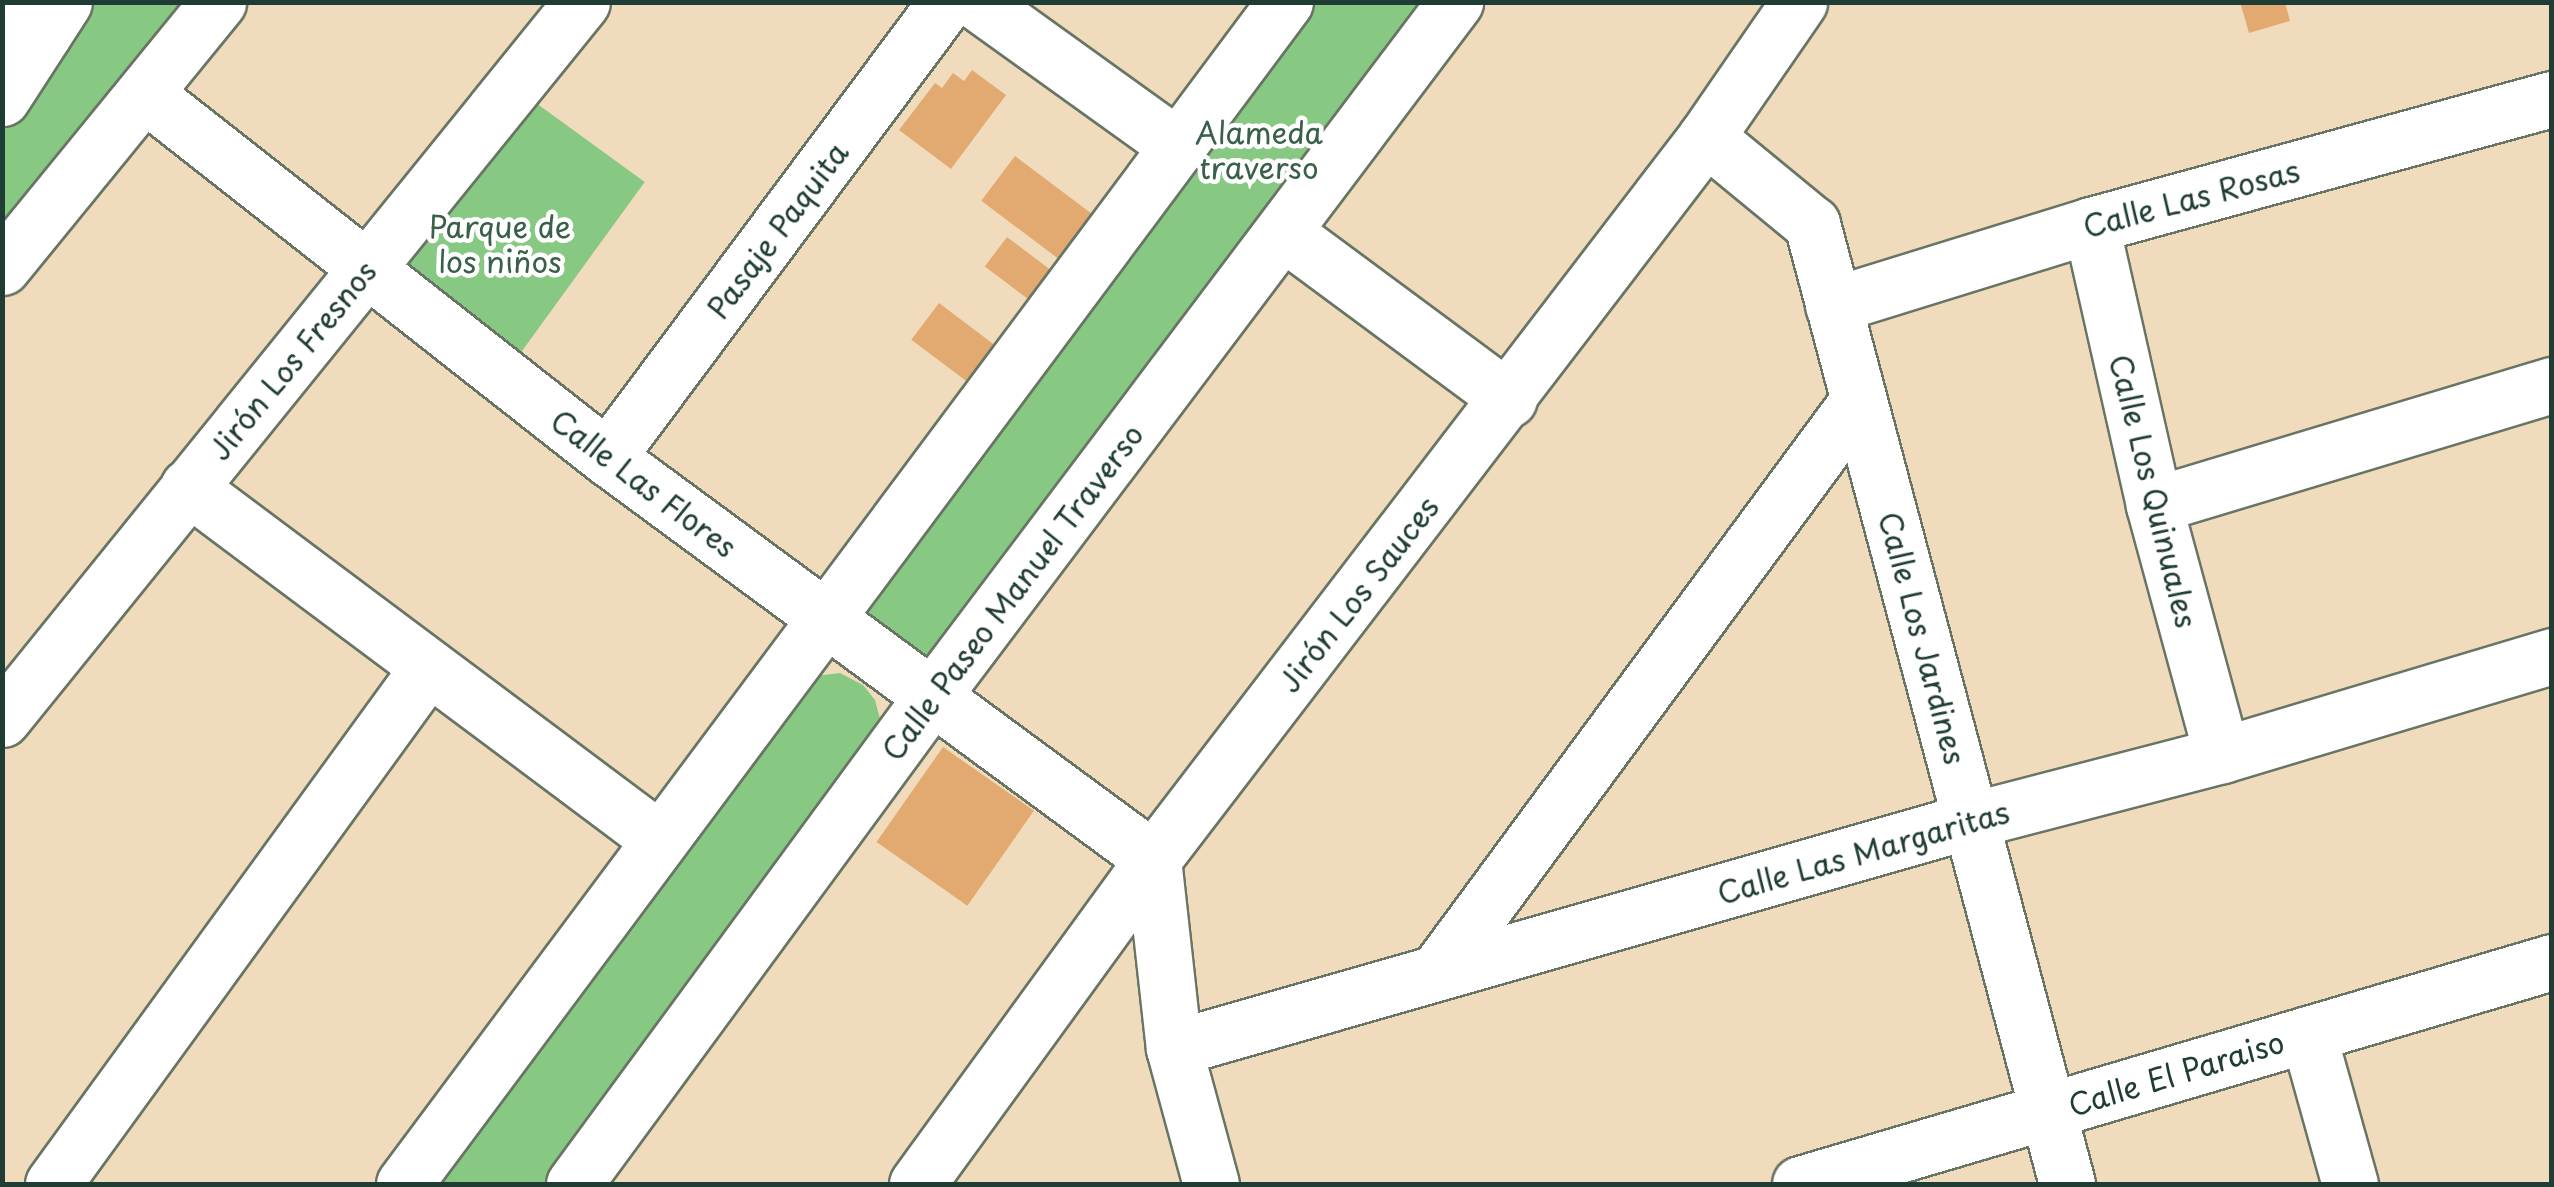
<!DOCTYPE html>
<html>
<head>
<meta charset="utf-8">
<style>
	body { margin:0 }
	#map { position:relative; width:2554px; height:1187px; overflow:hidden; background:#f0dcbc; font-family:"Playpen Sans",sans-serif }
	div>[style] { position:absolute }
	[style*='--x'] { left:calc(var(--x)*1px); top:calc(var(--y)*1px); width:calc(var(--w)*1px); rotate:calc(var(--a)*1deg) }
	.green>* { inset:0; background:#87c982; transform-origin:0 0 }
	.building>* { inset:0; background:#e2aa70; transform-origin:0 0 }
	.roads { filter:drop-shadow(2px 0 #687564) drop-shadow(-2px 0 #687564) drop-shadow(0 2px #687564) drop-shadow(0 -2px #687564) }
	.minor>* { height:55px; margin:-27.5px; padding:0 27.5px; transform-origin:27.5px; border-radius:27.5px; background:#fff }
	span { translate:-50% -50%; white-space:nowrap; text-align:center; line-height:1.15; -webkit-text-stroke:9px #fff; paint-order:stroke }
	.park-label { font-size:30px; color:#396048 }
	.street-label { font-size:30px; color:#1f3d34 }
	.frame { position:absolute; inset:0; border:5px solid #1f3d34; pointer-events:none }
</style>
</head>
<body>
<div id="map">
	<div class="green">
		<i style="clip-path:polygon(86px 3px,190px 3px,3px 238px,3px 130px)"></i>
		<i style="clip-path:polygon(1302px 3px,1438px 3px,930px 660px,899px 654px,860px 608px)"></i>
		<i style="left:525px;top:95px;width:148px;height:223px;rotate:36deg"></i>
		<i style="clip-path:polygon(840px 673px,863px 685px,875px 700px,883px 730px,562px 1184px,432px 1184px,815px 676px)"></i>
	</div>
	<div class="building">
		<i style="clip-path:polygon(2240px 2px,2285px 2px,2290px 21px,2249px 33px)"></i>
		<i style="clip-path:polygon(972px 70px,1006px 95px,951px 169px,899px 130px,935px 83px,942px 88px,953px 73px,964px 81px)"></i>
		<i style="left:1015px;top:156px;width:99px;height:56px;rotate:37deg"></i>
		<i style="left:1007px;top:237px;width:58px;height:37px;rotate:37deg"></i>
		<i style="left:939px;top:303px;width:75px;height:46px;rotate:37deg"></i>
		<i style="left:943px;top:747px;width:111px;height:116px;rotate:35deg"></i>
	</div>
	<div class="roads">
		<div class="minor">
			<i style="--x:977;--y:2;--w:245;--a:35.7"></i>
			<i style="--x:2;--y:10;--w:48;--a:30.3"></i>
			<i style="--x:145;--y:94;--w:588;--a:38.16"></i>
			<i style="--x:607;--y:457;--w:678;--a:36.36"></i>
			<i style="--x:1153;--y:859;--w:190;--a:83.7"></i>
			<i style="--x:1174;--y:1048;--w:141;--a:74.8"></i>
			<i style="--x:2;--y:98;--w:114;--a:-57.1"></i>
			<i style="--x:1706;--y:137;--w:137;--a:39.4"></i>
			<i style="--x:1812;--y:224;--w:993;--a:75.12"></i>
			<i style="--x:2091;--y:225;--w:287;--a:77.3"></i>
			<i style="--x:2154;--y:505;--w:259;--a:74.8"></i>
			<i style="--x:1283;--y:232;--w:281;--a:36.5"></i>
			<i style="--x:2;--y:267;--w:342;--a:-50.8"></i>
			<i style="--x:1833;--y:305;--w:270;--a:-17.2"></i>
			<i style="--x:2091;--y:225;--w:478;--a:-15.3"></i>
			<i style="--x:607;--y:457;--w:567;--a:-53.31"></i>
			<i style="--x:188;--y:487;--w:589;--a:36.79"></i>
			<i style="--x:2154;--y:505;--w:416;--a:-16.8"></i>
			<i style="--x:2;--y:719;--w:922;--a:-51.03"></i>
			<i style="--x:1437;--y:972;--w:709;--a:-53.6"></i>
			<i style="--x:2308;--y:1034;--w:156;--a:74.4"></i>
			<i style="--x:1174;--y:1048;--w:830;--a:-15.95"></i>
			<i style="--x:1972;--y:820;--w:258;--a:-14.6"></i>
			<i style="--x:2222;--y:755;--w:345;--a:-16.7"></i>
			<i style="--x:53;--y:1184;--w:636;--a:-54.01"></i>
			<i style="--x:404;--y:1184;--w:1474;--a:-53.3"></i>
			<i style="--x:574;--y:1184;--w:607;--a:-53.72"></i>
			<i style="--x:933;--y:695;--w:868;--a:-53.01"></i>
			<i style="--x:917;--y:1184;--w:402;--a:-54"></i>
			<i style="--x:1153;--y:859;--w:909;--a:-52.55"></i>
			<i style="--x:1706;--y:137;--w:164;--a:-55.4"></i>
			<i style="--x:1800;--y:1184;--w:784;--a:-16.45"></i>
		</div>
	</div>
	<div class="park-label">
		<span style="left:1259px;top:149px">Alameda<br>traverso</span>
		<span style="left:500px;top:243px">Parque de<br>los niños</span>
	</div>
	<div class="street-label">
		<span style="left:2191px;top:198px;rotate:-15deg">Calle Las Rosas</span>
		<span style="left:777px;top:230px;rotate:-53deg">Pasaje Paquita</span>
		<span style="left:292px;top:360px;rotate:-51deg">Jirón Los Fresnos</span>
		<span style="left:644px;top:483px;rotate:37deg">Calle Las Flores</span>
		<span style="left:2154px;top:491px;rotate:76deg">Calle Los Quinuales</span>
		<span style="left:1012px;top:592px;rotate:-53deg">Calle Paseo Manuel Traverso</span>
		<span style="left:1358px;top:594px;rotate:-52deg">Jirón Los Sauces</span>
		<span style="left:1923px;top:638px;rotate:75deg">Calle Los Jardines</span>
		<span style="left:1863px;top:852px;rotate:-16deg">Calle Las Margaritas</span>
		<span style="left:2176px;top:1073px;rotate:-17deg">Calle El Paraiso</span>
	</div>
	<div class="frame"></div>
</div>
</body>
</html>
